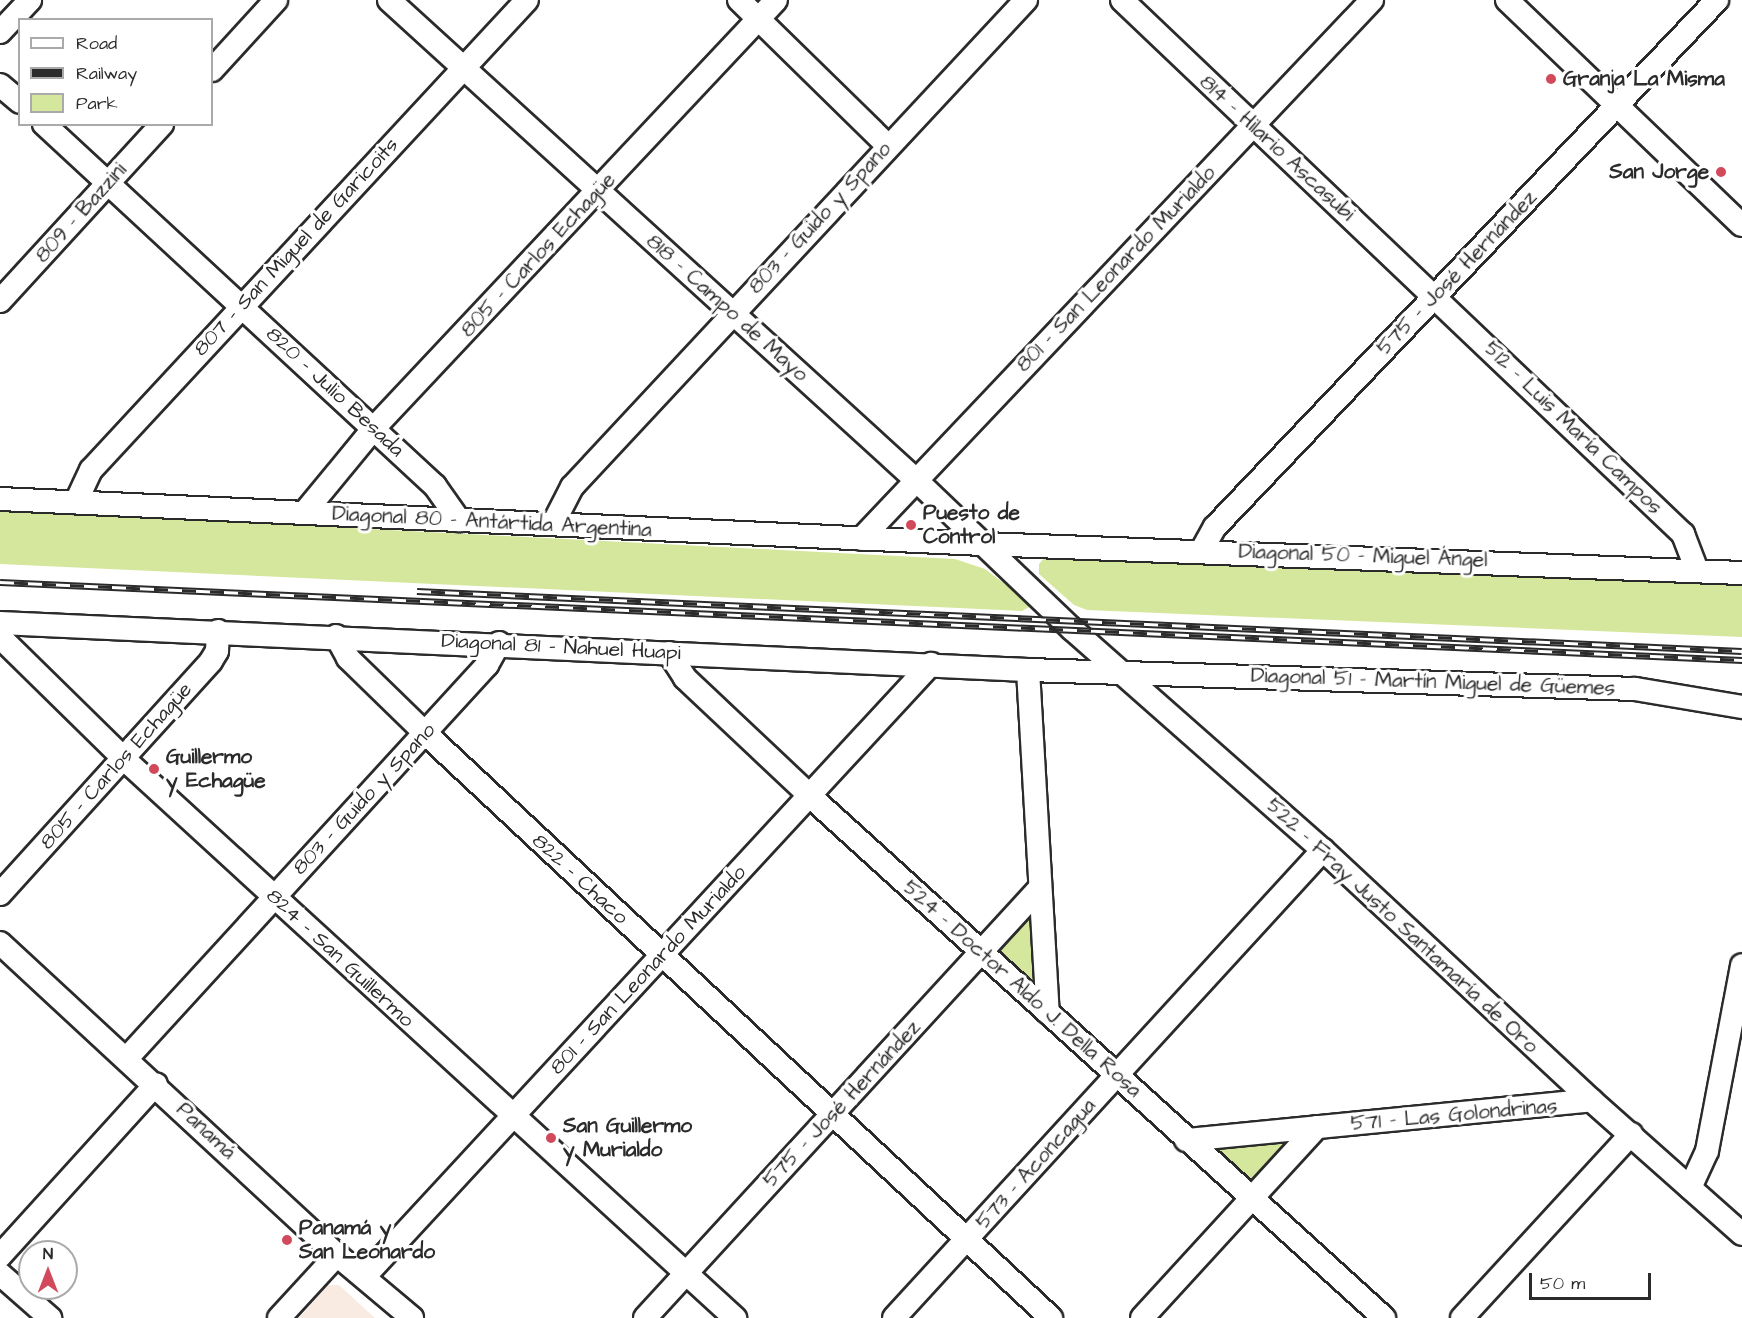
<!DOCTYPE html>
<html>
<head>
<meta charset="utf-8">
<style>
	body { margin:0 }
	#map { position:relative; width:1742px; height:1318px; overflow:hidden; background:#fff; font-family:"Architects Daughter",sans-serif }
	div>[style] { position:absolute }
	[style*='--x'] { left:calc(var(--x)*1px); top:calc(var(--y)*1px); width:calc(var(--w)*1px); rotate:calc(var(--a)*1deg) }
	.built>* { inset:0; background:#f9ebe1 }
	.green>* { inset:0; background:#d5e79c }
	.roads { filter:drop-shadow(2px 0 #2b2b2b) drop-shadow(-2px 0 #2b2b2b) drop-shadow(0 2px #2b2b2b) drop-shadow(0 -2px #2b2b2b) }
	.minor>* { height:22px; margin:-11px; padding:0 11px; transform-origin:11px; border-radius:11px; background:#fff }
	.rail>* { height:7px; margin-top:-3.5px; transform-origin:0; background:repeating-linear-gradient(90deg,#fff 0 14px,#2b2b2b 0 28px); box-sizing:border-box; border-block:2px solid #2b2b2b }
	.dots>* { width:16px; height:16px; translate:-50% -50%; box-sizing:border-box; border:3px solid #fff; border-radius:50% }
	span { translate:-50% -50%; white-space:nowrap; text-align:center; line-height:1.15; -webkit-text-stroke:6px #fff; paint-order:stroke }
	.poi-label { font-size:21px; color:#2b2b2b; font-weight:700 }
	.left { translate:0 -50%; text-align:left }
	.right { translate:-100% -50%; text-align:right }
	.street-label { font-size:21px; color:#2b2b2b }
	.legend { position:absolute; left:18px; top:18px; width:195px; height:108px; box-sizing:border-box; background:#fff; border:2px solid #aaa; margin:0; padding:8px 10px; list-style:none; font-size:18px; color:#2b2b2b }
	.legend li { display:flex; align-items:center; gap:12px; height:30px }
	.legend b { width:30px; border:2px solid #aaa }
	.north { position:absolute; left:18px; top:1240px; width:60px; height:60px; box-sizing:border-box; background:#fff; border:2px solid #aaa; border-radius:50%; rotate:0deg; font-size:16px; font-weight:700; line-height:24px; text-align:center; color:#2b2b2b }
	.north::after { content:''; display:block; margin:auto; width:21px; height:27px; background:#d1495b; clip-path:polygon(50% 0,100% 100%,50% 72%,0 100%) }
	.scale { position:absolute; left:1529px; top:1273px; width:122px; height:27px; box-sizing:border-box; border:3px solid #2b2b2b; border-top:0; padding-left:8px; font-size:18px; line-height:21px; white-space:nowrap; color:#2b2b2b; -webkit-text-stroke:4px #fff; paint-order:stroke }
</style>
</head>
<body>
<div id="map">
	<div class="built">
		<i style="clip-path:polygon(328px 1285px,339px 1285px,375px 1318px,299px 1318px)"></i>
	</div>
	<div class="green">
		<i style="clip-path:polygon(0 510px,955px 559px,985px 569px,1033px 605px,1022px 611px,0 564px)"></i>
		<i style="clip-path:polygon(1046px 556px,1742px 582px,1742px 637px,1087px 610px,1074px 605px,1039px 574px,1039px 564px)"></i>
		<i style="clip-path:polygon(1030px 908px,1035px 990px,991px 952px)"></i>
		<i style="clip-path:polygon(1299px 1139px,1248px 1190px,1198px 1147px)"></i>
	</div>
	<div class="roads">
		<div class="minor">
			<i style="--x:389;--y:0;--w:713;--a:42.33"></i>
			<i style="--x:916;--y:480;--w:216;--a:43.7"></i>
			<i style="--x:1072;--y:629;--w:334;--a:41.4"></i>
			<i style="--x:1323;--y:850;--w:367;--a:43"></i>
			<i style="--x:1591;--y:1100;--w:202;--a:41.6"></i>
			<i style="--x:739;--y:0;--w:207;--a:44.4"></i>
			<i style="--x:1122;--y:0;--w:775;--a:43.59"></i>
			<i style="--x:1683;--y:534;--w:39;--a:69"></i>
			<i style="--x:1507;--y:0;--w:325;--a:43.8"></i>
			<i style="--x:0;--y:32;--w:44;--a:-46.8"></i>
			<i style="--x:212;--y:70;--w:95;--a:-47.6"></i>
			<i style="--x:0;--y:85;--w:26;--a:40"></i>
			<i style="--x:44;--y:124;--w:533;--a:42.79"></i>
			<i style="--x:435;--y:486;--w:42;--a:54.8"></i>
			<i style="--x:0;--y:301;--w:240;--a:-47.5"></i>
			<i style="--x:0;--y:499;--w:984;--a:2.62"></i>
			<i style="--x:983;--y:544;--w:760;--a:2.19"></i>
			<i style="--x:76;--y:502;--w:35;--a:-65"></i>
			<i style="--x:91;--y:470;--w:641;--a:-47.15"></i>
			<i style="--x:304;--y:513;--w:110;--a:-50.5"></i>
			<i style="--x:374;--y:428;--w:587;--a:-46.79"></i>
			<i style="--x:553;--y:524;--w:42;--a:-62.8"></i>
			<i style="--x:572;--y:487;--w:666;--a:-47.01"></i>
			<i style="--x:861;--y:539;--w:743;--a:-46.53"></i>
			<i style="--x:1202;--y:550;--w:26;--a:-61"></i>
			<i style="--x:1215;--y:527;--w:728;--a:-46.39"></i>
			<i style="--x:0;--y:623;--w:1029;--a:2.62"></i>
			<i style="--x:1028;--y:670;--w:607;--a:1.79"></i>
			<i style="--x:1635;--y:689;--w:109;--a:9.5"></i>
			<i style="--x:336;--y:636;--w:25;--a:61"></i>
			<i style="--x:348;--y:658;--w:107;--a:44.2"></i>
			<i style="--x:425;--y:733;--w:857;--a:43.06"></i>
			<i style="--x:0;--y:637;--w:173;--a:44.5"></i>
			<i style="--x:123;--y:758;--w:830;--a:42.46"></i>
			<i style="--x:669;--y:653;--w:30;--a:57"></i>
			<i style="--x:685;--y:678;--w:172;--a:43.3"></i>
			<i style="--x:810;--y:796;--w:776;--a:42.28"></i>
			<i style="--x:1028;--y:670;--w:343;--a:86.7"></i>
			<i style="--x:0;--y:894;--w:314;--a:-47.8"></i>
			<i style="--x:211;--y:661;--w:12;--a:-59"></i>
			<i style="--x:217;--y:651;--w:20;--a:-87"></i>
			<i style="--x:0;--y:943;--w:459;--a:42.8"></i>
			<i style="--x:337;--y:1255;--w:98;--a:40"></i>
			<i style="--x:128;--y:1057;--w:532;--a:-47.52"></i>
			<i style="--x:487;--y:665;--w:25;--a:-61"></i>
			<i style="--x:1186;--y:1140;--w:407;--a:-5.6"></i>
			<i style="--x:1690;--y:1188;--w:41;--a:-65.3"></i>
			<i style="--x:1707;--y:1151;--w:189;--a:-79.3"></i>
			<i style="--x:0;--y:1256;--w:232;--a:-47.8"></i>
			<i style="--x:0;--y:1274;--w:67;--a:41.3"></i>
			<i style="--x:365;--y:1276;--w:834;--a:-47.24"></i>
			<i style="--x:279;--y:1318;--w:86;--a:-47.4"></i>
			<i style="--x:645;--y:1318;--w:581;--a:-47.44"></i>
			<i style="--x:894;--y:1318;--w:635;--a:-47.49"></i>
			<i style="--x:1142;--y:1318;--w:259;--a:-47.5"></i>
			<i style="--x:1462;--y:1318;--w:250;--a:-47.4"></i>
		</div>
	</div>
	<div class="rail">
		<i style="--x:0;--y:582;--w:1744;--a:2.56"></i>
		<i style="--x:417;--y:591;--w:1326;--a:2.59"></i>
	</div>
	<div class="dots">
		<i style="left:1551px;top:79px;background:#d1495b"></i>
		<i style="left:1721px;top:172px;background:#d1495b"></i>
		<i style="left:911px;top:525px;background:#d1495b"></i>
		<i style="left:154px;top:769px;background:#d1495b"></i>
		<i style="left:551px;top:1138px;background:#d1495b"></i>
		<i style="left:287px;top:1240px;background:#d1495b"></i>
	</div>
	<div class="poi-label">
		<span class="left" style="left:1563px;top:79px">Granja La Misma</span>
		<span class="right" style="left:1709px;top:172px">San Jorge</span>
		<span class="left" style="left:923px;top:525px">Puesto de<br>Control</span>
		<span class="left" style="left:166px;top:769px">Guillermo<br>y Echagüe</span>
		<span class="left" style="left:563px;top:1138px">San Guillermo<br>y Murialdo</span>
		<span class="left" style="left:299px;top:1240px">Panamá y<br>San Leonardo</span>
	</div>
	<div class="street-label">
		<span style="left:1277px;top:148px;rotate:43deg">814 - Hilario Ascasubi</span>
		<span style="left:81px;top:213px;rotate:-48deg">809 - Bazzini</span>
		<span style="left:820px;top:218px;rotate:-47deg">803 - Guido y Spano</span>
		<span style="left:296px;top:247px;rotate:-47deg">807 - San Miguel de Garicoits</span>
		<span style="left:538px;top:255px;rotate:-47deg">805 - Carlos Echagüe</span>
		<span style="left:1116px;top:269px;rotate:-46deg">801 - San Leonardo Murialdo</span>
		<span style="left:1457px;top:273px;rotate:-46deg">575 - José Hernández</span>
		<span style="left:727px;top:308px;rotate:42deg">818 - Campo de Mayo</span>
		<span style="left:335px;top:392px;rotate:43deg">820 - Julio Besada</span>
		<span style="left:1573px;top:428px;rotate:44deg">512 - Luis María Campos</span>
		<span style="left:492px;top:522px;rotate:3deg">Diagonal 80 - Antártida Argentina</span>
		<span style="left:1363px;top:556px;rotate:2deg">Diagonal 50 - Miguel Ángel</span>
		<span style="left:561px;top:647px;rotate:3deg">Diagonal 81 - Nahuel Huapi</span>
		<span style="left:1433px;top:682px;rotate:2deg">Diagonal 51 - Martín Miguel de Güemes</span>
		<span style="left:116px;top:766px;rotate:-48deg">805 - Carlos Echagüe</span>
		<span style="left:364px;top:799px;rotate:-47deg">803 - Guido y Spano</span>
		<span style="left:580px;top:879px;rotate:43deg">822 - Chaco</span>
		<span style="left:1402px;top:926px;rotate:43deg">522 - Fray Justo Santamaría de Oro</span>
		<span style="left:340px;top:958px;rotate:43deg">824 - San Guillermo</span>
		<span style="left:648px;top:970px;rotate:-47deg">801 - San Leonardo Murialdo</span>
		<span style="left:1022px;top:989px;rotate:42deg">524 - Doctor Aldo J. Della Rosa</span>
		<span style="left:842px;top:1104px;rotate:-47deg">575 - José Hernández</span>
		<span style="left:1454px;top:1115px;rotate:-5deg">571 - Las Golondrinas</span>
		<span style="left:206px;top:1131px;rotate:43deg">Panamá</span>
		<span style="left:1036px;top:1164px;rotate:-48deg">573 - Aconcagua</span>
	</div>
	<ul class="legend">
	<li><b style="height:8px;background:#fff"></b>Road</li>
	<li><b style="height:8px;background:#2b2b2b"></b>Railway</li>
	<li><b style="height:16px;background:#d5e79c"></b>Park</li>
	</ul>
	<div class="north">N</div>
	<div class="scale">50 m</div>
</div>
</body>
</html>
